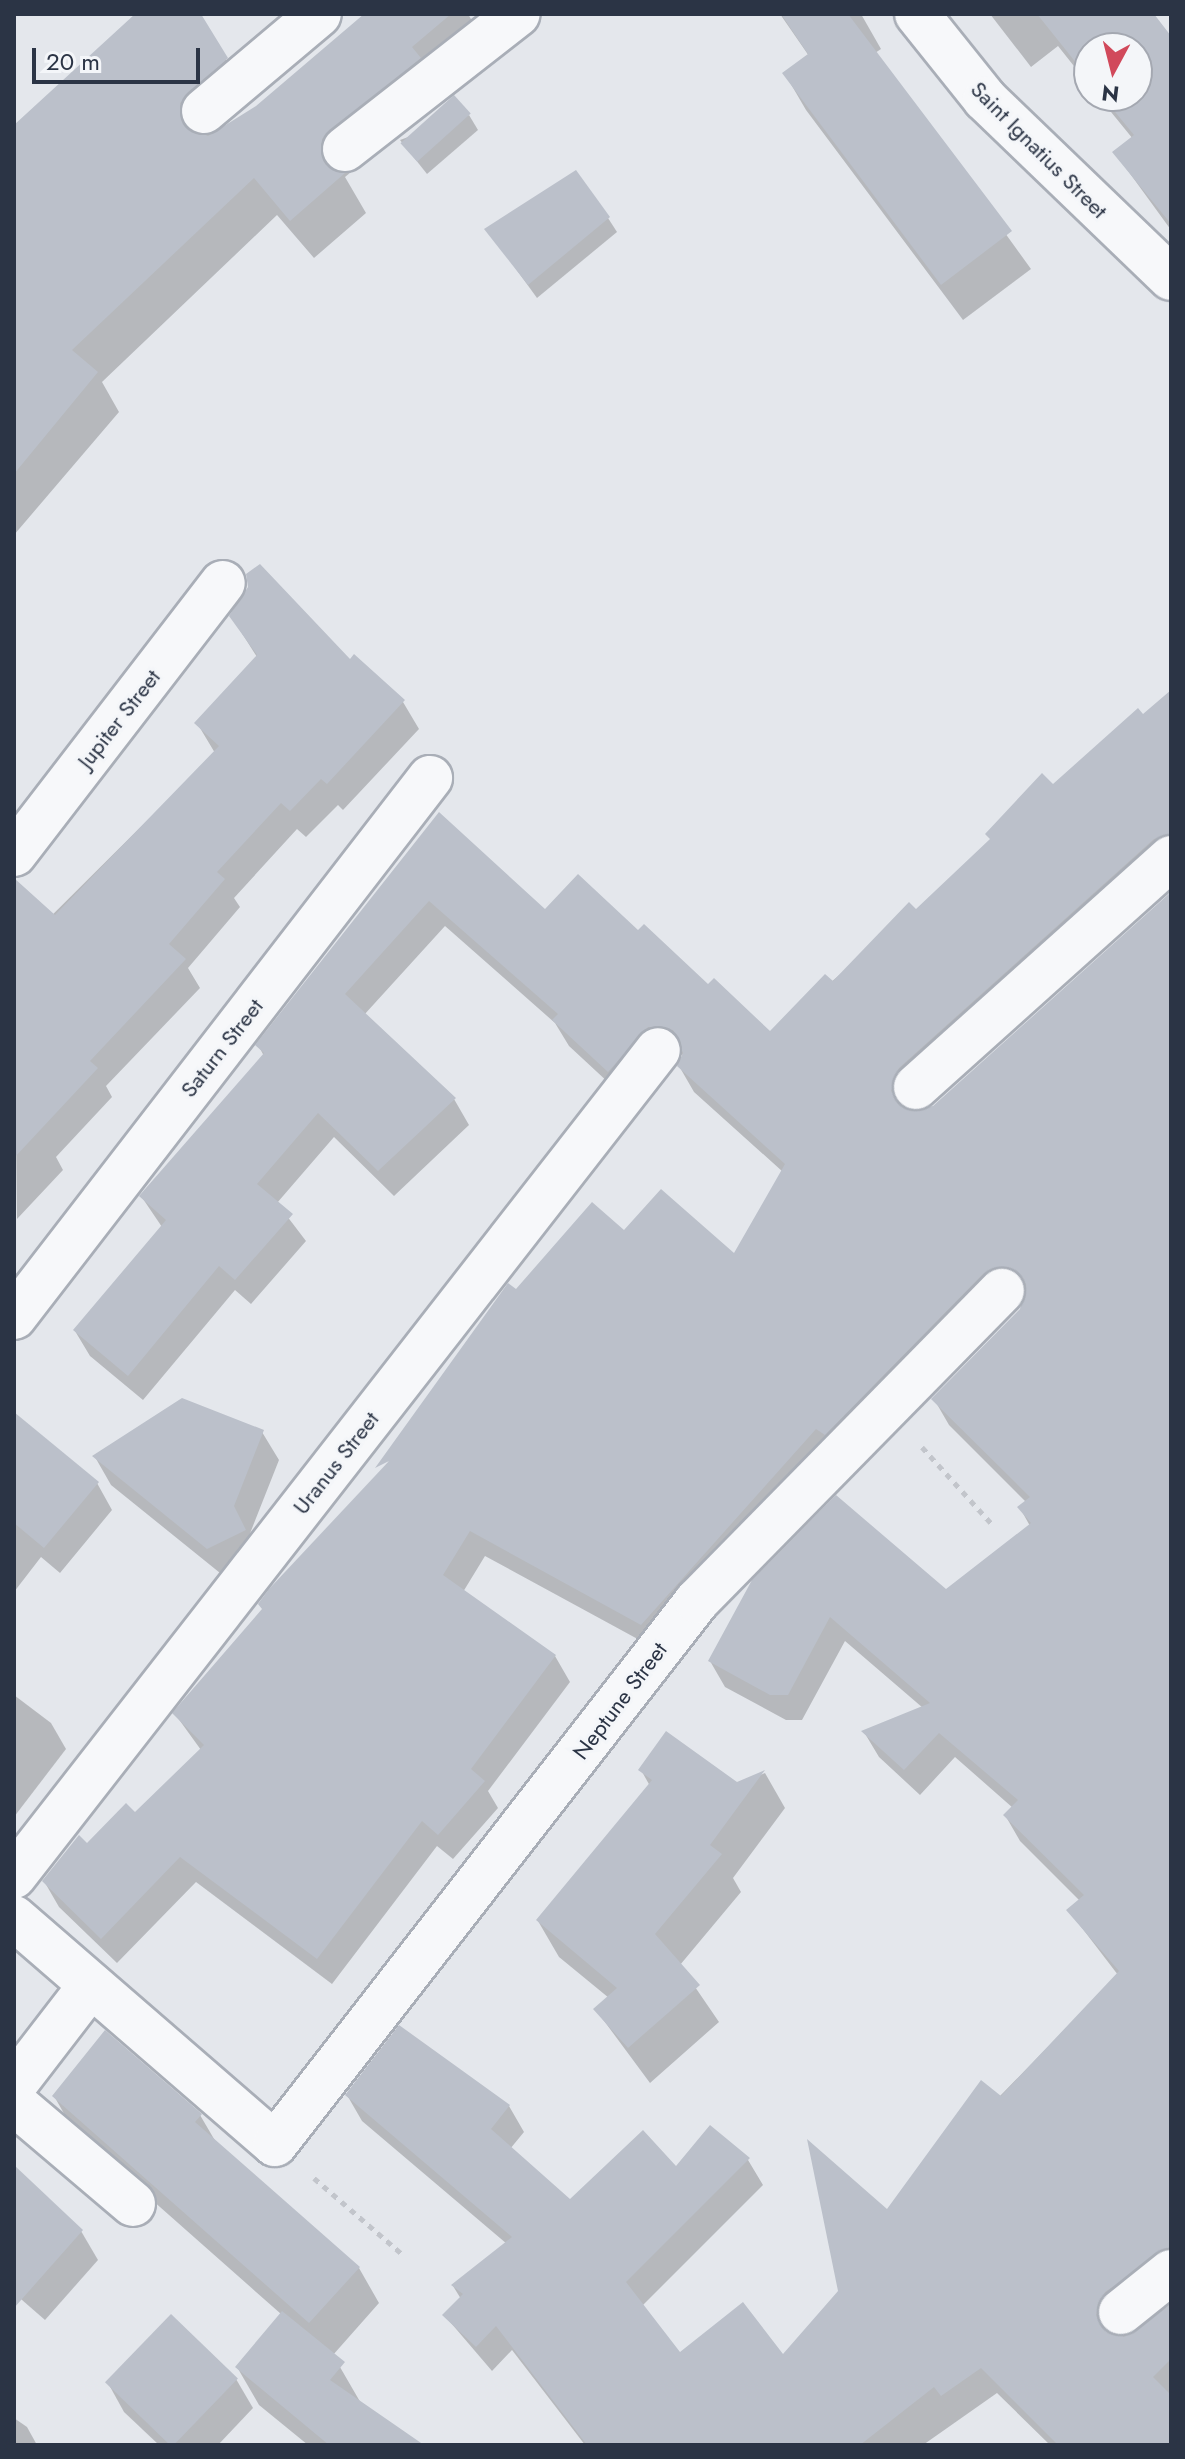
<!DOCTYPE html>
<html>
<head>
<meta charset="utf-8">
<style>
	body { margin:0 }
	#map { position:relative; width:1185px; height:2459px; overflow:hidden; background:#e4e7ec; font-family:Jost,sans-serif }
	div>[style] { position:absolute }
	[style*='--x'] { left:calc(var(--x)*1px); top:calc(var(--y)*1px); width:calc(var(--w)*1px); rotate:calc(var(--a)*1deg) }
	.shadow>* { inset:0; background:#0003 }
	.building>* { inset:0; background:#bbc0ca; transform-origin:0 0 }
	.path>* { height:5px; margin-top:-2.5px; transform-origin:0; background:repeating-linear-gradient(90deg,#c2c5cb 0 6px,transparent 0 12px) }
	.roads { filter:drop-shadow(2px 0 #a9aeb7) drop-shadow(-2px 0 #a9aeb7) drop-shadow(0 2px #a9aeb7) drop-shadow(0 -2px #a9aeb7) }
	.minor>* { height:44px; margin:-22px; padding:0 22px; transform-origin:22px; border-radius:22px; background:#f7f8fa }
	span { translate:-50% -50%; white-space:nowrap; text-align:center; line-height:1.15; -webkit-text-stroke:6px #f4f6f9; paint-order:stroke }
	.street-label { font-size:22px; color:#2b3445 }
	.frame { position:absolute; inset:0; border:16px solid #2b3445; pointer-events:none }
	.north { position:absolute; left:1073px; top:32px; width:80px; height:80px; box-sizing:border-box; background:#f4f6f9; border:2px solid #a4a8b1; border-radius:50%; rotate:187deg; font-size:22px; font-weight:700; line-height:32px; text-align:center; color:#2b3445 }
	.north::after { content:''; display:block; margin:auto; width:28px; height:36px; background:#d1495b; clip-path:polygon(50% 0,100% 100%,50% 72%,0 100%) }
	.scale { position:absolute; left:32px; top:48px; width:168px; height:36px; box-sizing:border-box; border:4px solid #2b3445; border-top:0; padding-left:10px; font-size:24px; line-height:28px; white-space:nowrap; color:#2b3445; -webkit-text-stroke:6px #f4f6f9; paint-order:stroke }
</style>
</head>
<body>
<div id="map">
	<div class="shadow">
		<i style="clip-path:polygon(138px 14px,199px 14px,248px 98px,212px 135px,257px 107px,367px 14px,468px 14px,485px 43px,442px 97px,345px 177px,366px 213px,314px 258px,277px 215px,102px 382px,119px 412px,14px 535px,14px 128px)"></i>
		<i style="clip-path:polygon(780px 14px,861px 14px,881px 49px,875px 53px,1031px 269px,963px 320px,806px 110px,785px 74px,809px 56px)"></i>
		<i style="clip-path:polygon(990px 14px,1151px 14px,1171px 39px,1171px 230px,1115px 153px,1133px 139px,1098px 96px,1137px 96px,1137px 48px,1089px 48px,1089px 85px,1058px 46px,1031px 67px)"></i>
		<i style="clip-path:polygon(469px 115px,478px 130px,427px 174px,400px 140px)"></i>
		<i style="clip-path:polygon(608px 218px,617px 232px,537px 298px,487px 229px)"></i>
		<i style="clip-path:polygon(231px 616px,350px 661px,403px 702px,419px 729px,343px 810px,338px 805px,306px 837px,297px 829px,234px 898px,240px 907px,188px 968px,200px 988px,106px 1086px,112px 1097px,56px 1157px,63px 1170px,17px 1219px,14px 953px,215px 753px,197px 723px,257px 657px)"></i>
		<i style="clip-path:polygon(1171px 693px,1171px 868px,913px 1095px,908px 1110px,934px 1107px,1171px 894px,1171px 2282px,1112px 2328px,1111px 2337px,1137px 2333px,1171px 2304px,1171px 2445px,1050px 2445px,997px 2393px,923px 2445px,585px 2445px,512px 2350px,492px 2371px,445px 2316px,461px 2299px,453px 2286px,507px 2244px,362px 2121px,347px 2095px,509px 2106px,524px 2132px,510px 2149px,570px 2201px,676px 2169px,710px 2128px,748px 2160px,763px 2185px,642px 2306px,679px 2355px,783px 2357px,840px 2292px,887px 2212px,1118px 1975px,1069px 1911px,1080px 1901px,1020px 1841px,1005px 1815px,1013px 1808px,955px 1757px,920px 1795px,879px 1757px,864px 1732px,923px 1708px,845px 1641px,802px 1720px,786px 1720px,725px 1687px,710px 1661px,754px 1582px,946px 1592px,1030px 1526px,1020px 1508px,1026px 1502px,949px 1425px,934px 1399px,1022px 1309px,1026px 1293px,1000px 1298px,656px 1649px,485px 1556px,463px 1592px,555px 1656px,570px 1682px,488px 1791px,498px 1808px,453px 1859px,437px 1846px,332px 1984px,196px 1882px,117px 1963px,59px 1907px,44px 1881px,135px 1815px,201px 1750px,175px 1714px,381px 1473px,509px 1286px,516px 1292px,624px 1232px,734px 1256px,783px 1172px,694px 1092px,679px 1066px,684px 1055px,663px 1052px,624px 1097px,569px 1046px,555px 1023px,445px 926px,364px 1015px,454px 1099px,469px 1125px,394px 1196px,334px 1137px,277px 1203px,306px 1241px,251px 1304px,235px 1290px,143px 1400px,90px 1356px,75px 1331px,162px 1227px,141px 1196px,264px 1056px,258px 1045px,439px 815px,545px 912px,638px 933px,770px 1034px)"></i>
		<i style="clip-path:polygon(14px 1415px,97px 1483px,112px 1510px,60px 1573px,41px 1557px,14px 1592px)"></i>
		<i style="clip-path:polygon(262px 1432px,279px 1460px,249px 1536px,260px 1560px,225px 1577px,111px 1485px,95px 1457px)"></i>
		<i style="clip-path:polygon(14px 1695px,51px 1723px,66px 1749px,14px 1817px)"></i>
		<i style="clip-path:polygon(641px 1770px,737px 1784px,765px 1773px,785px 1808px,733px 1878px,741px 1892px,680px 1965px,719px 2022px,650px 2083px,596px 2010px,609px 1998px,559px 1957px,538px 1921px,650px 1786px)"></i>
		<i style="clip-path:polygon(54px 2096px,200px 2115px,217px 2144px,359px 2268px,379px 2303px,333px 2355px,362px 2405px,420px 2445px,308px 2445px,259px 2405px,237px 2367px,281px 2314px,74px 2131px)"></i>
		<i style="clip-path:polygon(14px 2172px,81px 2231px,98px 2260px,45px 2320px,14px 2293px)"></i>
		<i style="clip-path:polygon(236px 2379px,253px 2408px,218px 2445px,159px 2445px,124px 2412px,108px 2383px)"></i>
		<i style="clip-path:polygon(14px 2418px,27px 2427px,37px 2445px,14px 2445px)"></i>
	</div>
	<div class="building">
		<i style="clip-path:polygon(135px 14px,201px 14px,228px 58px,180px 103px,184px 126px,208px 136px,256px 106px,364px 14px,451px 14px,412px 47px,421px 58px,322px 139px,325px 164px,345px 173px,290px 221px,254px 178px,72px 350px,98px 372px,14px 474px,14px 125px)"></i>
		<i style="clip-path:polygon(781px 14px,848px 14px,1012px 231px,941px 285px,782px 73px,808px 54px)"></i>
		<i style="clip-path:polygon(1037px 14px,1154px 14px,1171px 36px,1171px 224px,1112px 152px,1134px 135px,1102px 96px,1137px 96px,1137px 48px,1089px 48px,1089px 79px)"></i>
		<i style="left:454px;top:95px;width:25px;height:72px;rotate:48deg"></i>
		<i style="clip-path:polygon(576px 170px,610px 217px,528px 285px,484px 229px)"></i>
		<i style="clip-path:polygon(260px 564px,350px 659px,354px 654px,405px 700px,327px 784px,321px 779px,290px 811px,281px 803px,217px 872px,225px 879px,169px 944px,186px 959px,90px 1061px,98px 1068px,14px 1158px,14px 878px,55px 915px,219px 746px,194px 723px,257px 655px,229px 616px,248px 587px,246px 574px)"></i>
		<i style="clip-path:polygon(1171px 690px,1171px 834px,1154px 839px,899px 1068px,891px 1091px,908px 1110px,933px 1106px,1171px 892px,1171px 2248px,1105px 2292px,1096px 2315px,1102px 2328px,1124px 2337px,1171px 2304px,1171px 2359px,1153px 2377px,1171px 2395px,1171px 2445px,1058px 2445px,981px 2368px,941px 2396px,934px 2387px,860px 2445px,587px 2445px,496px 2326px,476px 2347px,442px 2315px,463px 2294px,451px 2285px,512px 2237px,345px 2095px,399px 2025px,510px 2105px,491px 2129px,570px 2199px,643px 2130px,676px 2166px,710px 2125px,750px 2158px,626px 2282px,680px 2352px,743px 2302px,783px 2354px,838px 2291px,807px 2139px,887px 2209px,981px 2080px,1001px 2096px,1119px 1971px,1066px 1910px,1084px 1895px,1003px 1815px,1018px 1800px,939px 1733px,904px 1770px,861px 1731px,930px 1703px,830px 1617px,788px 1695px,770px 1695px,708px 1661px,752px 1580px,836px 1495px,946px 1589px,1031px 1523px,1017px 1507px,1030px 1497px,931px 1399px,1020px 1309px,1026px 1284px,1008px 1267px,984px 1273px,825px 1435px,816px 1429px,641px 1625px,470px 1531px,443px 1575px,556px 1655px,471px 1769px,485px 1781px,438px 1835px,422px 1821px,317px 1959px,180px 1857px,101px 1939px,42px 1881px,79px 1835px,87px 1843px,126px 1803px,135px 1812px,204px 1745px,172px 1713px,262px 1609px,258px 1604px,269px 1589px,389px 1461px,375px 1468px,508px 1283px,516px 1289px,592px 1202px,624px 1230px,661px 1189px,734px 1253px,785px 1164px,677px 1066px,683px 1053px,673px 1030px,648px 1027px,608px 1072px,552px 1020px,558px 1014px,429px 901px,345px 994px,456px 1098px,378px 1171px,318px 1113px,257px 1184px,293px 1214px,235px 1280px,219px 1266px,128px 1376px,73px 1330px,166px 1220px,139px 1196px,264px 1053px,255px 1045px,439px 812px,545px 909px,578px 874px,638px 930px,644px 924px,708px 984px,714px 978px,770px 1031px,825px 974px,833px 981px,909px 902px,916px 909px,990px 839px,985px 834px,1042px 773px,1053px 784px,1138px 708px,1143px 714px)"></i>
		<i style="clip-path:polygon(182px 1398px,264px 1430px,234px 1506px,246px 1530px,207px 1549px,92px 1456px)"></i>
		<i style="clip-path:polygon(14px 1412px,99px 1482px,44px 1548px,14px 1523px)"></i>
		<i style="clip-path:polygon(666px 1731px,737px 1782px,765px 1770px,710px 1845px,722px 1854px,655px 1934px,700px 1985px,628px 2048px,593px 2009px,617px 1988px,536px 1920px,652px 1780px,638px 1770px)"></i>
		<i style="clip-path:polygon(105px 2030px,202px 2114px,195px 2122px,360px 2267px,309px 2323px,52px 2096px)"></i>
		<i style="clip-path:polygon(14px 2165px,83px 2230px,14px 2308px)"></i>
		<i style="clip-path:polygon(282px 2311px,345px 2362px,330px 2380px,424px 2445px,329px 2445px,235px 2367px)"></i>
		<i style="left:171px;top:2314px;width:93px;height:95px;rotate:44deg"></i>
	</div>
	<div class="path">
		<i style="--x:922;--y:1447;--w:103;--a:47.8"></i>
		<i style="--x:314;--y:2178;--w:115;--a:40.8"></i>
	</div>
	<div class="roads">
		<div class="minor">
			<i style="--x:917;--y:14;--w:109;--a:51.3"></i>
			<i style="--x:985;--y:99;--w:258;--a:43.9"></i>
			<i style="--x:204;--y:111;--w:150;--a:-40.1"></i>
			<i style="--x:345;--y:149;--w:219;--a:-38"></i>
			<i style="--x:14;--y:854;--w:342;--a:-52.4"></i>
			<i style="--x:916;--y:1087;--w:343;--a:-41.9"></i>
			<i style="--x:14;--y:1317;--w:681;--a:-52.34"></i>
			<i style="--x:14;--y:1876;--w:1047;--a:-52.06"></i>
			<i style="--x:14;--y:1918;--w:345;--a:40.9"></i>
			<i style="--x:275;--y:2144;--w:688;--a:-52.15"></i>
			<i style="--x:697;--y:1601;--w:435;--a:-45.5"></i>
			<i style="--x:14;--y:2085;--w:126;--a:-52.4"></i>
			<i style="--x:14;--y:2103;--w:156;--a:40.3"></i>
			<i style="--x:1121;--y:2312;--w:64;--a:-38.7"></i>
		</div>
	</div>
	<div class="street-label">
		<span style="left:1039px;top:150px;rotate:45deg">Saint Ignatius Street</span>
		<span style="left:119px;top:719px;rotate:-52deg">Jupiter Street</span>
		<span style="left:222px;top:1048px;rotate:-52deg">Saturn Street</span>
		<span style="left:336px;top:1463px;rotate:-52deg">Uranus Street</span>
		<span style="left:620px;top:1701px;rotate:-53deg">Neptune Street</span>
	</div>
	<div class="frame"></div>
	<div class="north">N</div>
	<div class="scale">20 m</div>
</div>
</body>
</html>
